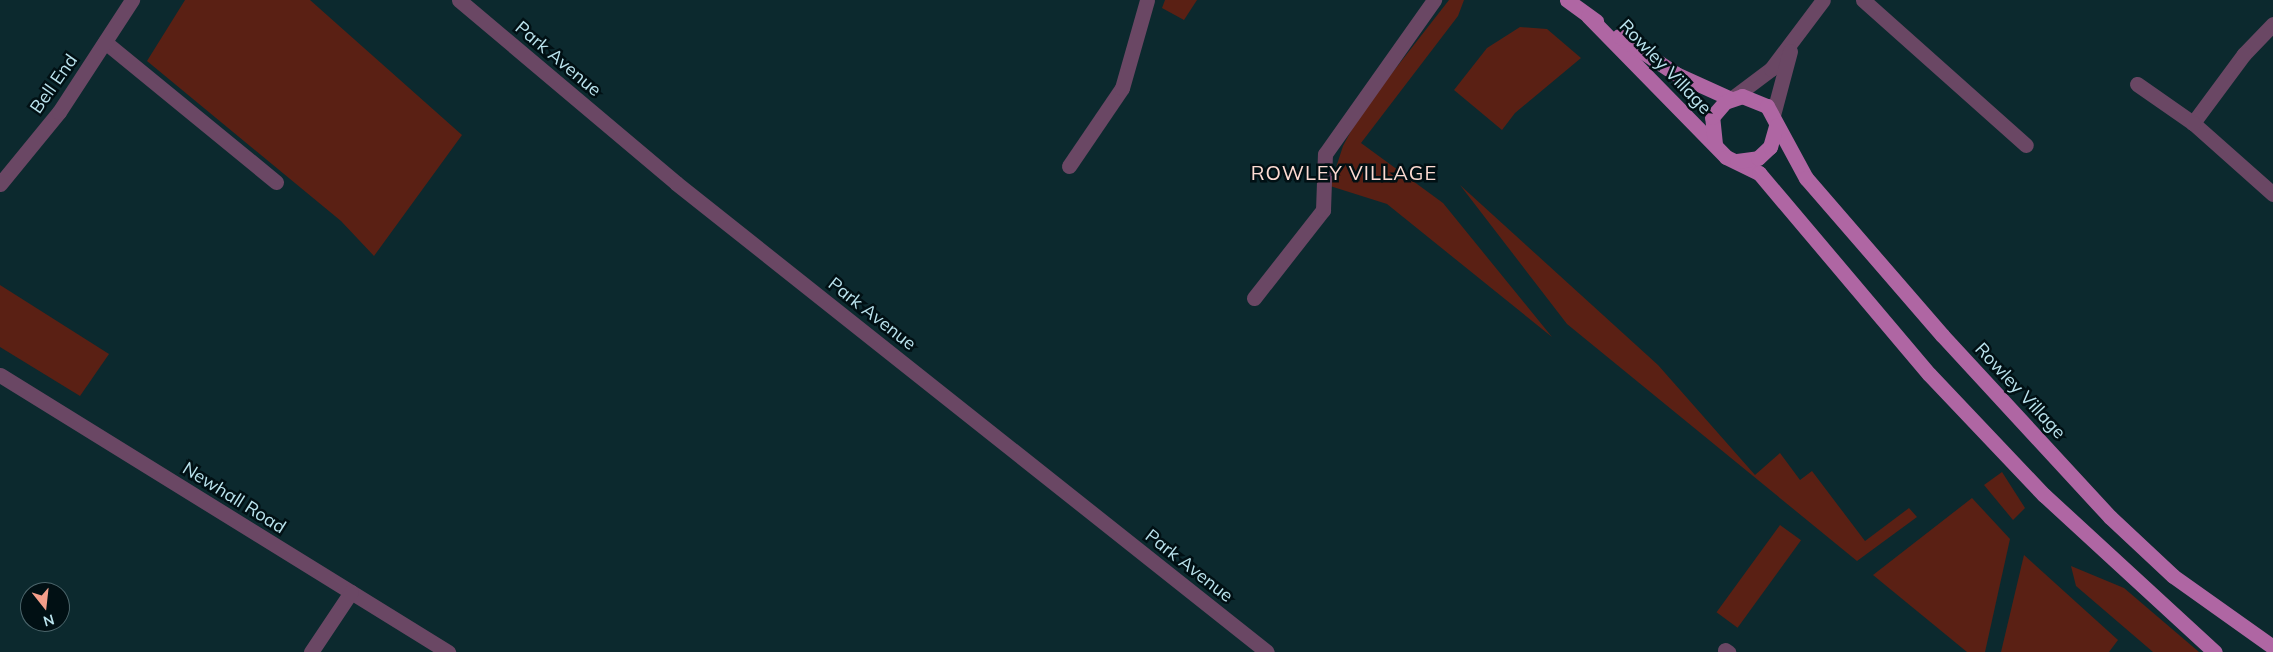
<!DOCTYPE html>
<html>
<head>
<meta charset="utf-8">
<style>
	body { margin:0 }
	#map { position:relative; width:2273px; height:652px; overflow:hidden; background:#0c292e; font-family:Mulish,sans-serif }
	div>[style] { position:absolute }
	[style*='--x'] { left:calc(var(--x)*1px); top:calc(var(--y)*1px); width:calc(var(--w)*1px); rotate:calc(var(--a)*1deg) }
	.green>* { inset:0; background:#5a2014; transform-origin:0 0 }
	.minor>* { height:15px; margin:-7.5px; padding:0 7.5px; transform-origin:7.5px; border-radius:7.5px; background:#6a4764 }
	.major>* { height:15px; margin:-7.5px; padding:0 7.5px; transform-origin:7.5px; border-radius:7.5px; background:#af66a3 }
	span { translate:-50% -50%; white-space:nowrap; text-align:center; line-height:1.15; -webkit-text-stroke:5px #011014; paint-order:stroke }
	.street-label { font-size:18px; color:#bbe4ee }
	.quarter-label { font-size:20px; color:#fddbd2; letter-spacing:1px }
	.north { position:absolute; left:20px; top:582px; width:50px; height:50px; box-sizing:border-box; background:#011014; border:1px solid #4b656b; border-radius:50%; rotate:164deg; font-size:14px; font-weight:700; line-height:20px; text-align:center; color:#bbe4ee }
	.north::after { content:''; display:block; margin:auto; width:18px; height:22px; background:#f49e8a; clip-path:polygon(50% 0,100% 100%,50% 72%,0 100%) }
</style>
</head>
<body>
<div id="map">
	<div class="green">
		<i style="clip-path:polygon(185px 0,310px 0,462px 135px,374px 256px,341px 221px,147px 61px)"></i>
		<i style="clip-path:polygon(1165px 0,1197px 0,1184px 20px,1162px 8px)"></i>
		<i style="clip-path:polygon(1449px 0,1464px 0,1458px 16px,1361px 143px,1443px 203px,1552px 337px,1387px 204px,1330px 186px,1343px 146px,1360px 114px)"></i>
		<i style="clip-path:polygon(1520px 27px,1547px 29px,1581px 58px,1515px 113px,1502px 130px,1454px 90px,1487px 48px)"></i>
		<i style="clip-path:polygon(1460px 185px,1658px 365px,1755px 475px,1780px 453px,1800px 480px,1812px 471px,1865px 541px,1909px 508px,1917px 517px,1857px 561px,1567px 324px)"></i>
		<i style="clip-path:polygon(0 285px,109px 354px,80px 396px,0 347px)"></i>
		<i style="clip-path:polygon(2002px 472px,2025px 508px,2013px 520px,1984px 485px)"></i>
		<i style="clip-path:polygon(1972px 498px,2010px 539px,1985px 652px,1967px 652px,1873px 575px)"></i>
		<i style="left:1780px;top:525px;width:26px;height:108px;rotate:36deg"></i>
		<i style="clip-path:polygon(2024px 555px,2118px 640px,2109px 652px,2001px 652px)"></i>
		<i style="clip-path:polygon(2071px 566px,2124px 588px,2199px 652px,2153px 652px,2076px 586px)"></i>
	</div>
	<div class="minor">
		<i style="--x:459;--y:0;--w:284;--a:40.1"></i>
		<i style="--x:676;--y:183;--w:754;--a:38.43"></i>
		<i style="--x:1863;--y:0;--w:218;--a:41.7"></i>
		<i style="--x:2273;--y:24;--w:42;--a:134"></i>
		<i style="--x:2244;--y:54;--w:86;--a:126.5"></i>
		<i style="--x:2193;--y:123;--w:107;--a:41.6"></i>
		<i style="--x:105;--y:42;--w:221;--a:39.3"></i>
		<i style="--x:2137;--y:84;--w:68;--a:34.9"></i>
		<i style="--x:1731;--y:99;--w:50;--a:-36.9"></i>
		<i style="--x:1771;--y:69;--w:86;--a:-53"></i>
		<i style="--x:1773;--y:115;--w:66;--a:-75.1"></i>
		<i style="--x:1069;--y:166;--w:94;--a:-55.8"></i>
		<i style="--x:1122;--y:88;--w:91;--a:-74.1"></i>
		<i style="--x:0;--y:184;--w:93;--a:-50.7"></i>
		<i style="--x:59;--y:112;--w:134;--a:-56.9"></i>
		<i style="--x:1254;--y:298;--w:112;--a:-51.9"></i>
		<i style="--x:1323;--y:210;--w:56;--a:-88"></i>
		<i style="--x:1325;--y:154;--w:189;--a:-54.7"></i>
		<i style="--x:0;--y:375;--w:527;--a:31.73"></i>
		<i style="--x:1725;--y:650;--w:4;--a:34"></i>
		<i style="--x:311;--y:652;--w:72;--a:-56.3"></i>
	</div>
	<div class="major">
		<i style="--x:1567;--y:0;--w:36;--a:36"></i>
		<i style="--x:1588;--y:16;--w:197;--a:45.6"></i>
		<i style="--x:1726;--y:157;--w:37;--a:26"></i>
		<i style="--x:1759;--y:173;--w:263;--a:49.8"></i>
		<i style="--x:1929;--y:374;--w:167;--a:46.5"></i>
		<i style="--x:2044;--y:495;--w:232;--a:42.6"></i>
		<i style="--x:1619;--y:36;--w:69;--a:33.7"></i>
		<i style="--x:1676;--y:74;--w:60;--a:24.4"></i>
		<i style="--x:1715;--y:144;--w:27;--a:-96"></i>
		<i style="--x:1712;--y:117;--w:20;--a:-49"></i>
		<i style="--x:1725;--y:102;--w:18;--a:-19"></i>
		<i style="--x:1742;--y:96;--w:27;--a:22"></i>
		<i style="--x:1767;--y:106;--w:82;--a:61.6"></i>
		<i style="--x:1806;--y:178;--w:208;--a:49.1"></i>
		<i style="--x:1942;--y:335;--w:248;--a:47.3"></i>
		<i style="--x:2110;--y:517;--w:86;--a:43.1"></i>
		<i style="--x:2173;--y:576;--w:123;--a:35.4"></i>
		<i style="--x:1737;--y:161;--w:21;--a:-8"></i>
		<i style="--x:1758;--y:158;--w:16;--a:-43"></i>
		<i style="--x:1770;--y:147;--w:22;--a:-74"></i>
	</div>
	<div class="street-label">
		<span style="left:558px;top:59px;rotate:40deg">Park Avenue</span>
		<span style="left:1665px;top:67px;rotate:46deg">Rowley Village</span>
		<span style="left:54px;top:84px;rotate:-55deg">Bell End</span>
		<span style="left:872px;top:314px;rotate:38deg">Park Avenue</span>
		<span style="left:2020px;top:391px;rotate:47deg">Rowley Village</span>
		<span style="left:234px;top:498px;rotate:32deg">Newhall Road</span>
		<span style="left:1189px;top:566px;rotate:38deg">Park Avenue</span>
	</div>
	<div class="quarter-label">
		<span style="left:1344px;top:172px">ROWLEY VILLAGE</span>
	</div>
	<div class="north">N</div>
</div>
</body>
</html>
